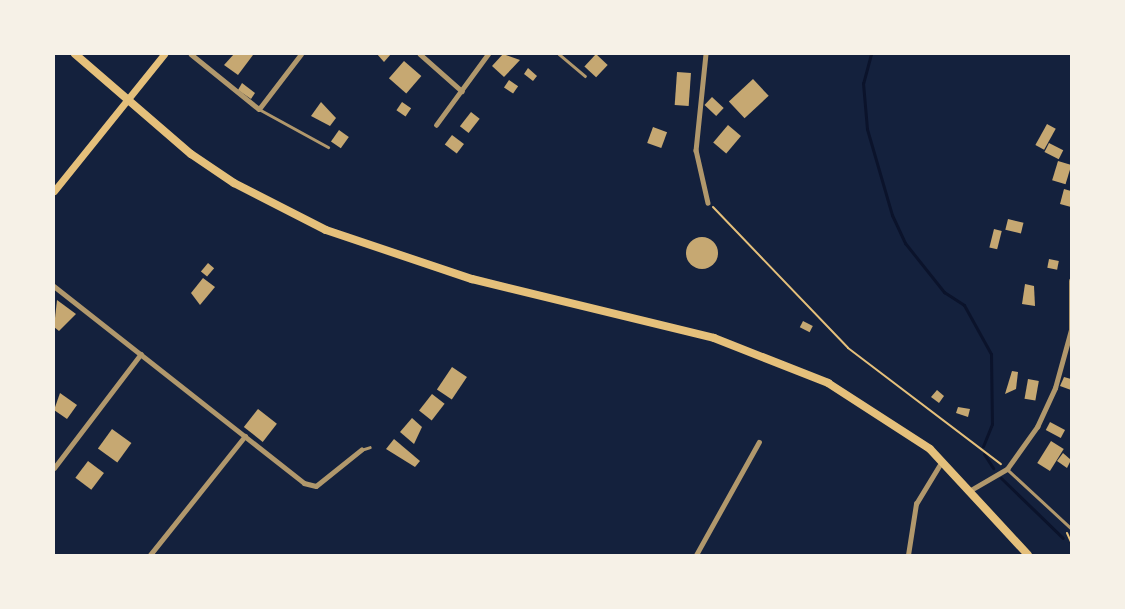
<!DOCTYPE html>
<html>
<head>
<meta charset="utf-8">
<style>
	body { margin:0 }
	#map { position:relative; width:1125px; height:609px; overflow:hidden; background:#14213d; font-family:"Times New Roman",serif }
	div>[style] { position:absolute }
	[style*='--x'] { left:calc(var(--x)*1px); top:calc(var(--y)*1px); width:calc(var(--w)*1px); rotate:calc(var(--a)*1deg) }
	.stream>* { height:3px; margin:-1.5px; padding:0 1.5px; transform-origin:1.5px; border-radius:1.5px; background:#0b132b }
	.building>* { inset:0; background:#c6a872; transform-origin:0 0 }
	.round { border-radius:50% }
	.path>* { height:2px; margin:-1px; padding:0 1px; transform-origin:1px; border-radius:1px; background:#e5c07b }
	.service>* { height:2.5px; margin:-1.25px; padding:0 1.25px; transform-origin:1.25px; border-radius:1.25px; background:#b1986c }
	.minor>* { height:4.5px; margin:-2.25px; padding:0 2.25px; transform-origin:2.25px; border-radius:2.25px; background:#b1986c }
	.primary>* { height:7px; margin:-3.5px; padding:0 3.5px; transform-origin:3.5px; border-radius:3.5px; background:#e5c07b }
	.trunk>* { height:8px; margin:-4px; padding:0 4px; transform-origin:4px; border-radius:4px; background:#e5c07b }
	span { translate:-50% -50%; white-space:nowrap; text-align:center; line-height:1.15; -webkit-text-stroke:5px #f6f1e7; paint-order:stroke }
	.frame { position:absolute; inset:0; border:55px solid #f6f1e7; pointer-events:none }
</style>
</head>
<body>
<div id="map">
	<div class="stream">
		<i style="--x:871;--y:54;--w:30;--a:105"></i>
		<i style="--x:863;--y:83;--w:46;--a:85"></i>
		<i style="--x:867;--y:129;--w:90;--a:73.8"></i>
		<i style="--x:892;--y:215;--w:31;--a:65"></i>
		<i style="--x:905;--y:243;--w:63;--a:51.5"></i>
		<i style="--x:944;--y:292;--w:24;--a:33"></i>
		<i style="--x:964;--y:305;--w:56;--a:61.1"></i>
		<i style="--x:991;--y:354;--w:70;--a:89.2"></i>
		<i style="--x:992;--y:424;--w:24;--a:112"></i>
		<i style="--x:984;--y:454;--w:17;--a:57"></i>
		<i style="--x:1001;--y:478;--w:86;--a:44.1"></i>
	</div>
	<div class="building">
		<i style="clip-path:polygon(234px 54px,253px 55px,238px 75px,224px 65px)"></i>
		<i style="clip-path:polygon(377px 54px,391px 54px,384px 62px)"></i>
		<i style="clip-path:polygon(503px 54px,520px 60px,504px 77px,492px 66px)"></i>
		<i style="left:596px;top:54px;width:16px;height:17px;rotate:43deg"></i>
		<i style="left:404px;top:61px;width:23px;height:23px;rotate:41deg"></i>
		<i style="clip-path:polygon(528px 68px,537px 76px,533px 81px,524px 74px)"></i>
		<i style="left:677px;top:72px;width:14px;height:33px;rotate:4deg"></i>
		<i style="left:753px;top:79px;width:23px;height:33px;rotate:47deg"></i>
		<i style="left:509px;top:80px;width:11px;height:9px;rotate:34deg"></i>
		<i style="clip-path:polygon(242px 83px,255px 93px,251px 99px,238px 90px)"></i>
		<i style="left:712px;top:97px;width:16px;height:11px;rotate:43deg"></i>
		<i style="clip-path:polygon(321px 102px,336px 118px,330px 126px,311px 116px)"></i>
		<i style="left:402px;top:102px;width:11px;height:10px;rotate:34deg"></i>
		<i style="left:471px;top:112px;width:11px;height:18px;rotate:38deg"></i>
		<i style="left:1047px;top:124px;width:10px;height:24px;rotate:29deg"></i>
		<i style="left:728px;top:125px;width:17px;height:23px;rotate:40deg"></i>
		<i style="left:653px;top:127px;width:15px;height:17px;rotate:20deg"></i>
		<i style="left:339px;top:130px;width:12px;height:14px;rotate:35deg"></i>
		<i style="left:452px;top:135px;width:15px;height:12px;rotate:37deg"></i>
		<i style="left:1049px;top:143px;width:16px;height:10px;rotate:27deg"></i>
		<i style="left:1058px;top:161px;width:14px;height:20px;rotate:17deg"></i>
		<i style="clip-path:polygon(1064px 189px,1071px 191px,1071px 207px,1060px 204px)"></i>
		<i style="left:1008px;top:219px;width:16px;height:11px;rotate:14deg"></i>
		<i style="left:994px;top:229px;width:8px;height:19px;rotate:14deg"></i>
		<i class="round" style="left:686px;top:237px;width:32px;height:32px"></i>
		<i style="left:1049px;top:259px;width:10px;height:9px;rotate:11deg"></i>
		<i style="left:208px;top:263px;width:8px;height:11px;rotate:40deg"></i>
		<i style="clip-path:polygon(203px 278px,215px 287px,200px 305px,191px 293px)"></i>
		<i style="clip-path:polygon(1025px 284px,1034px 286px,1035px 306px,1022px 304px)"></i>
		<i style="clip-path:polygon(57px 300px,76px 314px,59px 331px,54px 327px)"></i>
		<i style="left:803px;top:321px;width:11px;height:7px;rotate:27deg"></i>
		<i style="left:452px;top:367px;width:18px;height:27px;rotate:34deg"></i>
		<i style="clip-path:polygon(1012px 371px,1018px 372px,1016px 389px,1005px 394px)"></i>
		<i style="clip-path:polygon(1064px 377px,1071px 379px,1071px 390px,1060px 386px)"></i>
		<i style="left:1028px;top:379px;width:11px;height:20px;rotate:10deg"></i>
		<i style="clip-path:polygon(937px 390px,944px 396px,939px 403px,931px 397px)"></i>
		<i style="clip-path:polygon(60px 393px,77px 405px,67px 419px,54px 410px)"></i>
		<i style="left:432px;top:394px;width:16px;height:21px;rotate:38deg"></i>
		<i style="clip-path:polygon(958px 407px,970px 409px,968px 417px,956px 413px)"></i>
		<i style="left:258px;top:409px;width:24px;height:23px;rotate:38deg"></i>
		<i style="clip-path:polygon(412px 418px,422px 427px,414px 444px,400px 432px)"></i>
		<i style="left:1050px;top:422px;width:17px;height:9px;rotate:28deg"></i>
		<i style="left:112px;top:429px;width:24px;height:24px;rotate:36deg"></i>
		<i style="clip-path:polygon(394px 439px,420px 461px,415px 467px,386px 449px)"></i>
		<i style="left:1051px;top:441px;width:15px;height:26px;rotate:32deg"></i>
		<i style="clip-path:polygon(1063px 453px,1071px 460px,1067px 468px,1057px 461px)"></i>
		<i style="left:88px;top:461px;width:20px;height:21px;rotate:37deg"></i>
	</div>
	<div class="path">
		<i style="--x:713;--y:207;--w:195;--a:46.2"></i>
		<i style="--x:848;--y:348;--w:192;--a:37.2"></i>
		<i style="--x:1067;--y:533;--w:10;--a:66"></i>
	</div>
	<div class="service">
		<i style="--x:559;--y:54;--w:34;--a:40"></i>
		<i style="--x:259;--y:109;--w:79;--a:28.8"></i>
		<i style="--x:361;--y:450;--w:9;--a:-18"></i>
		<i style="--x:1007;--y:469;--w:87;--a:42.7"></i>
	</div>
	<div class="minor">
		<i style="--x:191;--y:54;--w:87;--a:39"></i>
		<i style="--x:259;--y:109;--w:69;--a:-52.6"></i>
		<i style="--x:420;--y:54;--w:56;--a:41.4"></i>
		<i style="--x:706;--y:54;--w:97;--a:95.9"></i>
		<i style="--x:696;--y:150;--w:54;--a:77.2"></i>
		<i style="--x:436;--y:125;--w:88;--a:-53.8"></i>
		<i style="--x:54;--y:286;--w:318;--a:38.2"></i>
		<i style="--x:304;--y:483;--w:12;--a:14"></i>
		<i style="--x:316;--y:486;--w:58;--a:-38.7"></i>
		<i style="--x:54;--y:468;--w:143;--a:-52.7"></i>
		<i style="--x:971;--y:490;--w:42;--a:-30.3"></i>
		<i style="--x:1007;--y:469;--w:52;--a:-54.5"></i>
		<i style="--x:1037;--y:427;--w:43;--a:-65.2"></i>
		<i style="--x:1055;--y:388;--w:60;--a:-74.6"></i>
		<i style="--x:1071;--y:330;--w:49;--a:-90"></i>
		<i style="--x:150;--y:555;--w:152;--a:-51.4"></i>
		<i style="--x:696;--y:555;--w:129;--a:-60.9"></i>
		<i style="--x:908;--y:555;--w:52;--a:-81.1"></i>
		<i style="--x:916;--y:504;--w:50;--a:-58.8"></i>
	</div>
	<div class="primary">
		<i style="--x:54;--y:191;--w:176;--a:-51.2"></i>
	</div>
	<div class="trunk">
		<i style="--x:75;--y:54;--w:153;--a:40.8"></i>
		<i style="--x:191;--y:154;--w:52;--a:34"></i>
		<i style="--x:234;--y:183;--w:103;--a:27.1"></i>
		<i style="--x:326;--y:230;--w:154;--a:18.6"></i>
		<i style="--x:472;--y:279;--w:249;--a:13.7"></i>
		<i style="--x:714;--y:338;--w:123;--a:21.5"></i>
		<i style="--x:828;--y:383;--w:121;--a:32.9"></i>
		<i style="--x:930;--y:449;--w:144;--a:47.2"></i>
	</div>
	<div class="frame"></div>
</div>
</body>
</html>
